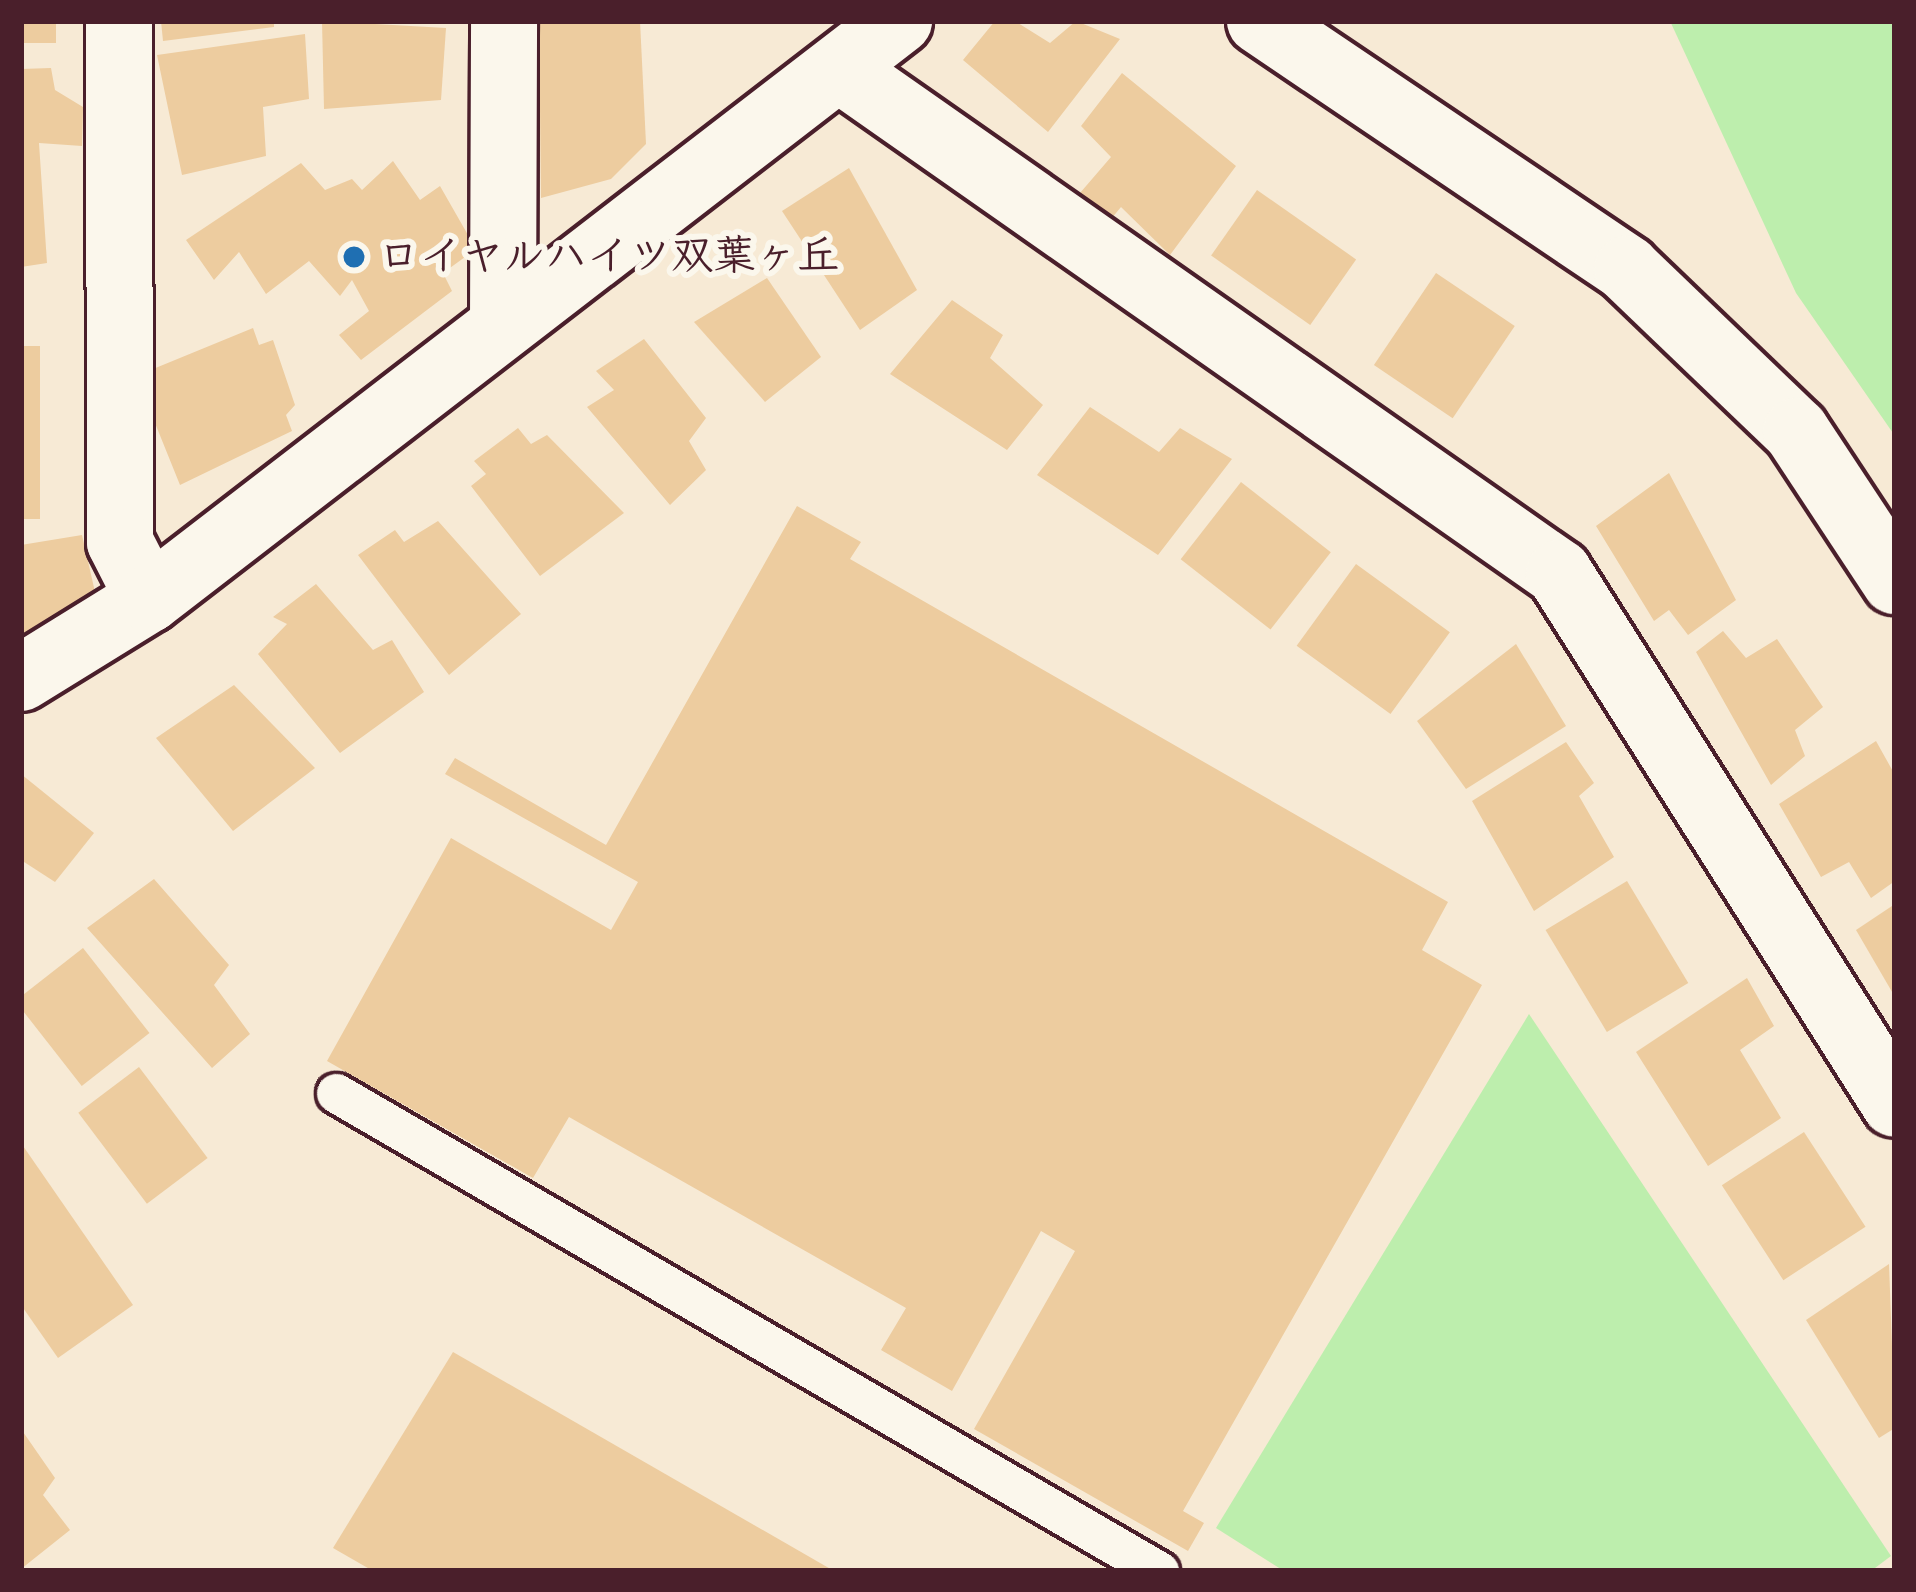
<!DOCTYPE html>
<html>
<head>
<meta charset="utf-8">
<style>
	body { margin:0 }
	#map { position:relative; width:1916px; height:1592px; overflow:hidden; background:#f7ead5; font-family:"Balsamiq Sans","Klee One",sans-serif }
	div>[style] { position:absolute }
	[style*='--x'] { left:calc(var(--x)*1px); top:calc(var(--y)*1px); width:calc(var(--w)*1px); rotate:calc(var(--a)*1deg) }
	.green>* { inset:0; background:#bdeead }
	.building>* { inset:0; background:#edcc9f; transform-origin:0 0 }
	.roads { filter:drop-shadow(3px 0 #4a1f2b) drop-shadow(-3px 0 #4a1f2b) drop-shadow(0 3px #4a1f2b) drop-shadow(0 -3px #4a1f2b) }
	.lane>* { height:39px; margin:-19.5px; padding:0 19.5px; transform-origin:19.5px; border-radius:19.5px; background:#fbf7ec }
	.street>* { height:66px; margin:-33px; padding:0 33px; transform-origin:33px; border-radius:33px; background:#fbf7ec }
	.secondary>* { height:66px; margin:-33px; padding:0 33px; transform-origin:33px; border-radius:33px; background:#fbf7ec }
	.dots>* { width:33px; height:33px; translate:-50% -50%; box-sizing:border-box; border:6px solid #fbf7ec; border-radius:50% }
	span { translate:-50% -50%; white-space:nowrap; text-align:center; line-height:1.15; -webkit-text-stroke:12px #fbf7ec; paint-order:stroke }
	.poi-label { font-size:42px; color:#4a1f2b; font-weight:700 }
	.left { translate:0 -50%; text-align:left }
	.frame { position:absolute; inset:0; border:24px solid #4a1f2b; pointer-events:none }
</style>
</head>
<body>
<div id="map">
	<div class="green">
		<i style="clip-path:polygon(1670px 21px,1895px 21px,1895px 436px,1796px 293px)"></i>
		<i style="clip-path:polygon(1529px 1014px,1891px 1556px,1871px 1571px,1284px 1571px,1216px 1528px)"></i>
	</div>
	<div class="building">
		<i style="left:21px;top:21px;width:35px;height:22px"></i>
		<i style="clip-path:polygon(161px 21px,274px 21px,274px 27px,163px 41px)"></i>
		<i style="clip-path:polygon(322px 21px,446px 28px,441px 100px,324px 109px)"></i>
		<i style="clip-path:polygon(539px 21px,640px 21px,646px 144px,611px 179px,541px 198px)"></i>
		<i style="clip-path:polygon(995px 21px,1015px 21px,1050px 43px,1076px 21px,1120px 39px,1048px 132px,963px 60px)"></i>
		<i style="clip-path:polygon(305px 34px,309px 99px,263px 107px,266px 156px,182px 175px,157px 55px)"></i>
		<i style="clip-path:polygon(51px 68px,55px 90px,83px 107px,82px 146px,39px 143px,47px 263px,21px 267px,21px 69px)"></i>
		<i style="clip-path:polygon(1122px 73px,1236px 166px,1170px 255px,1121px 207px,1111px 219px,1080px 193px,1111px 157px,1081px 126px)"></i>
		<i style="clip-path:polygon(393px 161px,420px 200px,440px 186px,476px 249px,443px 273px,452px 291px,361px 360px,339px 335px,369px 311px,352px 280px,340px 296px,309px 261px,266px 294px,239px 252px,214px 280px,186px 240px,301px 163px,325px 190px,352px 179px,362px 190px)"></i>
		<i style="clip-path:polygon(849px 168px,917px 290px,860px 330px,782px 211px)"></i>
		<i style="left:1257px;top:190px;width:121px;height:80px;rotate:35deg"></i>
		<i style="left:1436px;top:273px;width:95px;height:111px;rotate:34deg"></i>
		<i style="clip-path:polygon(767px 278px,821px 357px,765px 402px,694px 322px)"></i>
		<i style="clip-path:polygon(952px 300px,1003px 335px,990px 358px,1043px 405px,1007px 450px,890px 374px)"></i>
		<i style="clip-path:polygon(253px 328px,259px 345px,273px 340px,295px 405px,286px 415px,292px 431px,180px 485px,136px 376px)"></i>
		<i style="clip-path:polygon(644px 339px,706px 418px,689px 441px,706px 470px,670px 505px,587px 407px,614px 390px,596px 371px)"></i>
		<i style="left:21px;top:346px;width:19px;height:173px"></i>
		<i style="clip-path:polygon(1090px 407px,1159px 452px,1180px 428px,1232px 459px,1158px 555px,1037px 475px)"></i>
		<i style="clip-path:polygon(518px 428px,531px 444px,547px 435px,624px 513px,540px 576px,471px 486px,486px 474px,474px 461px)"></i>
		<i style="clip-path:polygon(1669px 473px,1736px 600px,1688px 635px,1669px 610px,1654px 621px,1596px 526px)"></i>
		<i style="left:1241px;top:482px;width:114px;height:98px;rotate:38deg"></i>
		<i style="clip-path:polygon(797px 506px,861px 542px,850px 559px,1448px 902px,1422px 950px,1482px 985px,1183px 1511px,1204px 1523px,1188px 1551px,974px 1429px,1075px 1251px,1041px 1231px,952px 1391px,881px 1350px,906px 1308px,569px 1117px,533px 1178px,327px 1061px,451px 838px,611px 930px,638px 882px,445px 774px,455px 758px,606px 845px)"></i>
		<i style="clip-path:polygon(438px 521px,521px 614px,449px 675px,358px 555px,395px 530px,404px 542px)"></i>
		<i style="clip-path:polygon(82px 535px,95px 592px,21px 645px,21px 545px)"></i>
		<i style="left:1356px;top:564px;width:116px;height:101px;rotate:36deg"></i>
		<i style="clip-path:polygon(316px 584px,373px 650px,392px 640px,424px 692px,340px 753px,258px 654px,287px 624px,273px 617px)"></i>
		<i style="clip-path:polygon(1723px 631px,1746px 658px,1777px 639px,1823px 707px,1795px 730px,1805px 756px,1771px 785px,1696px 652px)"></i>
		<i style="clip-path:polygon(1516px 644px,1566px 726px,1466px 789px,1417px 721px)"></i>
		<i style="clip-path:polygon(234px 685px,315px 768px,233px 831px,156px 738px)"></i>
		<i style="clip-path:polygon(1876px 741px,1895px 775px,1895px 881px,1871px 898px,1849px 862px,1821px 877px,1779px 804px)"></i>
		<i style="clip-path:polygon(1566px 742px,1594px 783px,1579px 796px,1614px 857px,1534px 911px,1472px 801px)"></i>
		<i style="clip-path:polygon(21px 774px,94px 833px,55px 882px,21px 860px)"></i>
		<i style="clip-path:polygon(154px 879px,229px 965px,214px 985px,250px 1034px,212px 1068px,87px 928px)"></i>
		<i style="left:1627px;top:881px;width:119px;height:95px;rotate:59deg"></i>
		<i style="clip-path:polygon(1895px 904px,1895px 997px,1856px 930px)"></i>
		<i style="left:83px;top:948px;width:108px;height:86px;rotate:52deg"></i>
		<i style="clip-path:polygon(1747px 978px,1774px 1026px,1740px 1050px,1781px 1118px,1708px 1166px,1636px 1052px)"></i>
		<i style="left:139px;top:1067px;width:114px;height:76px;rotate:53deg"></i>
		<i style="left:1804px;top:1132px;width:113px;height:98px;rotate:57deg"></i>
		<i style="clip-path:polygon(21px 1143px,133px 1305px,58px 1358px,21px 1305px)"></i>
		<i style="clip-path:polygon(1889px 1264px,1895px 1428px,1879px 1438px,1806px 1320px)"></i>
		<i style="clip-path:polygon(453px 1352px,834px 1571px,373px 1571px,333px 1548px)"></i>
		<i style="clip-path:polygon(21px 1429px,55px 1478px,43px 1495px,70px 1530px,21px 1569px)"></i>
	</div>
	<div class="roads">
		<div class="lane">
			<i style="--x:336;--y:1093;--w:952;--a:30.15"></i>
		</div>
		<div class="street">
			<i style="--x:119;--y:21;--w:521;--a:89.89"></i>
			<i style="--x:120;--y:542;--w:64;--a:63"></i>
			<i style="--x:841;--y:70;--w:877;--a:35.01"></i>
			<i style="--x:1559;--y:573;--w:628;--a:57.68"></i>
			<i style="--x:503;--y:324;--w:303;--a:-89.8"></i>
		</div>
		<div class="secondary">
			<i style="--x:1260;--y:21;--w:443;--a:34"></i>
			<i style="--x:1627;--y:269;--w:234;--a:43.8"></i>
			<i style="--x:1796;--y:431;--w:180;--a:56.6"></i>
			<i style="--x:21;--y:678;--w:150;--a:-31.7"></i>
			<i style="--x:149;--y:599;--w:947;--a:-37.62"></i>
		</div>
	</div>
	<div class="dots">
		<i style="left:354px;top:257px;background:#1f6fb2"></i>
	</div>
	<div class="poi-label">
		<span class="left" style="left:378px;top:257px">ロイヤルハイツ双葉ヶ丘</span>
	</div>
	<div class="frame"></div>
</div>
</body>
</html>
